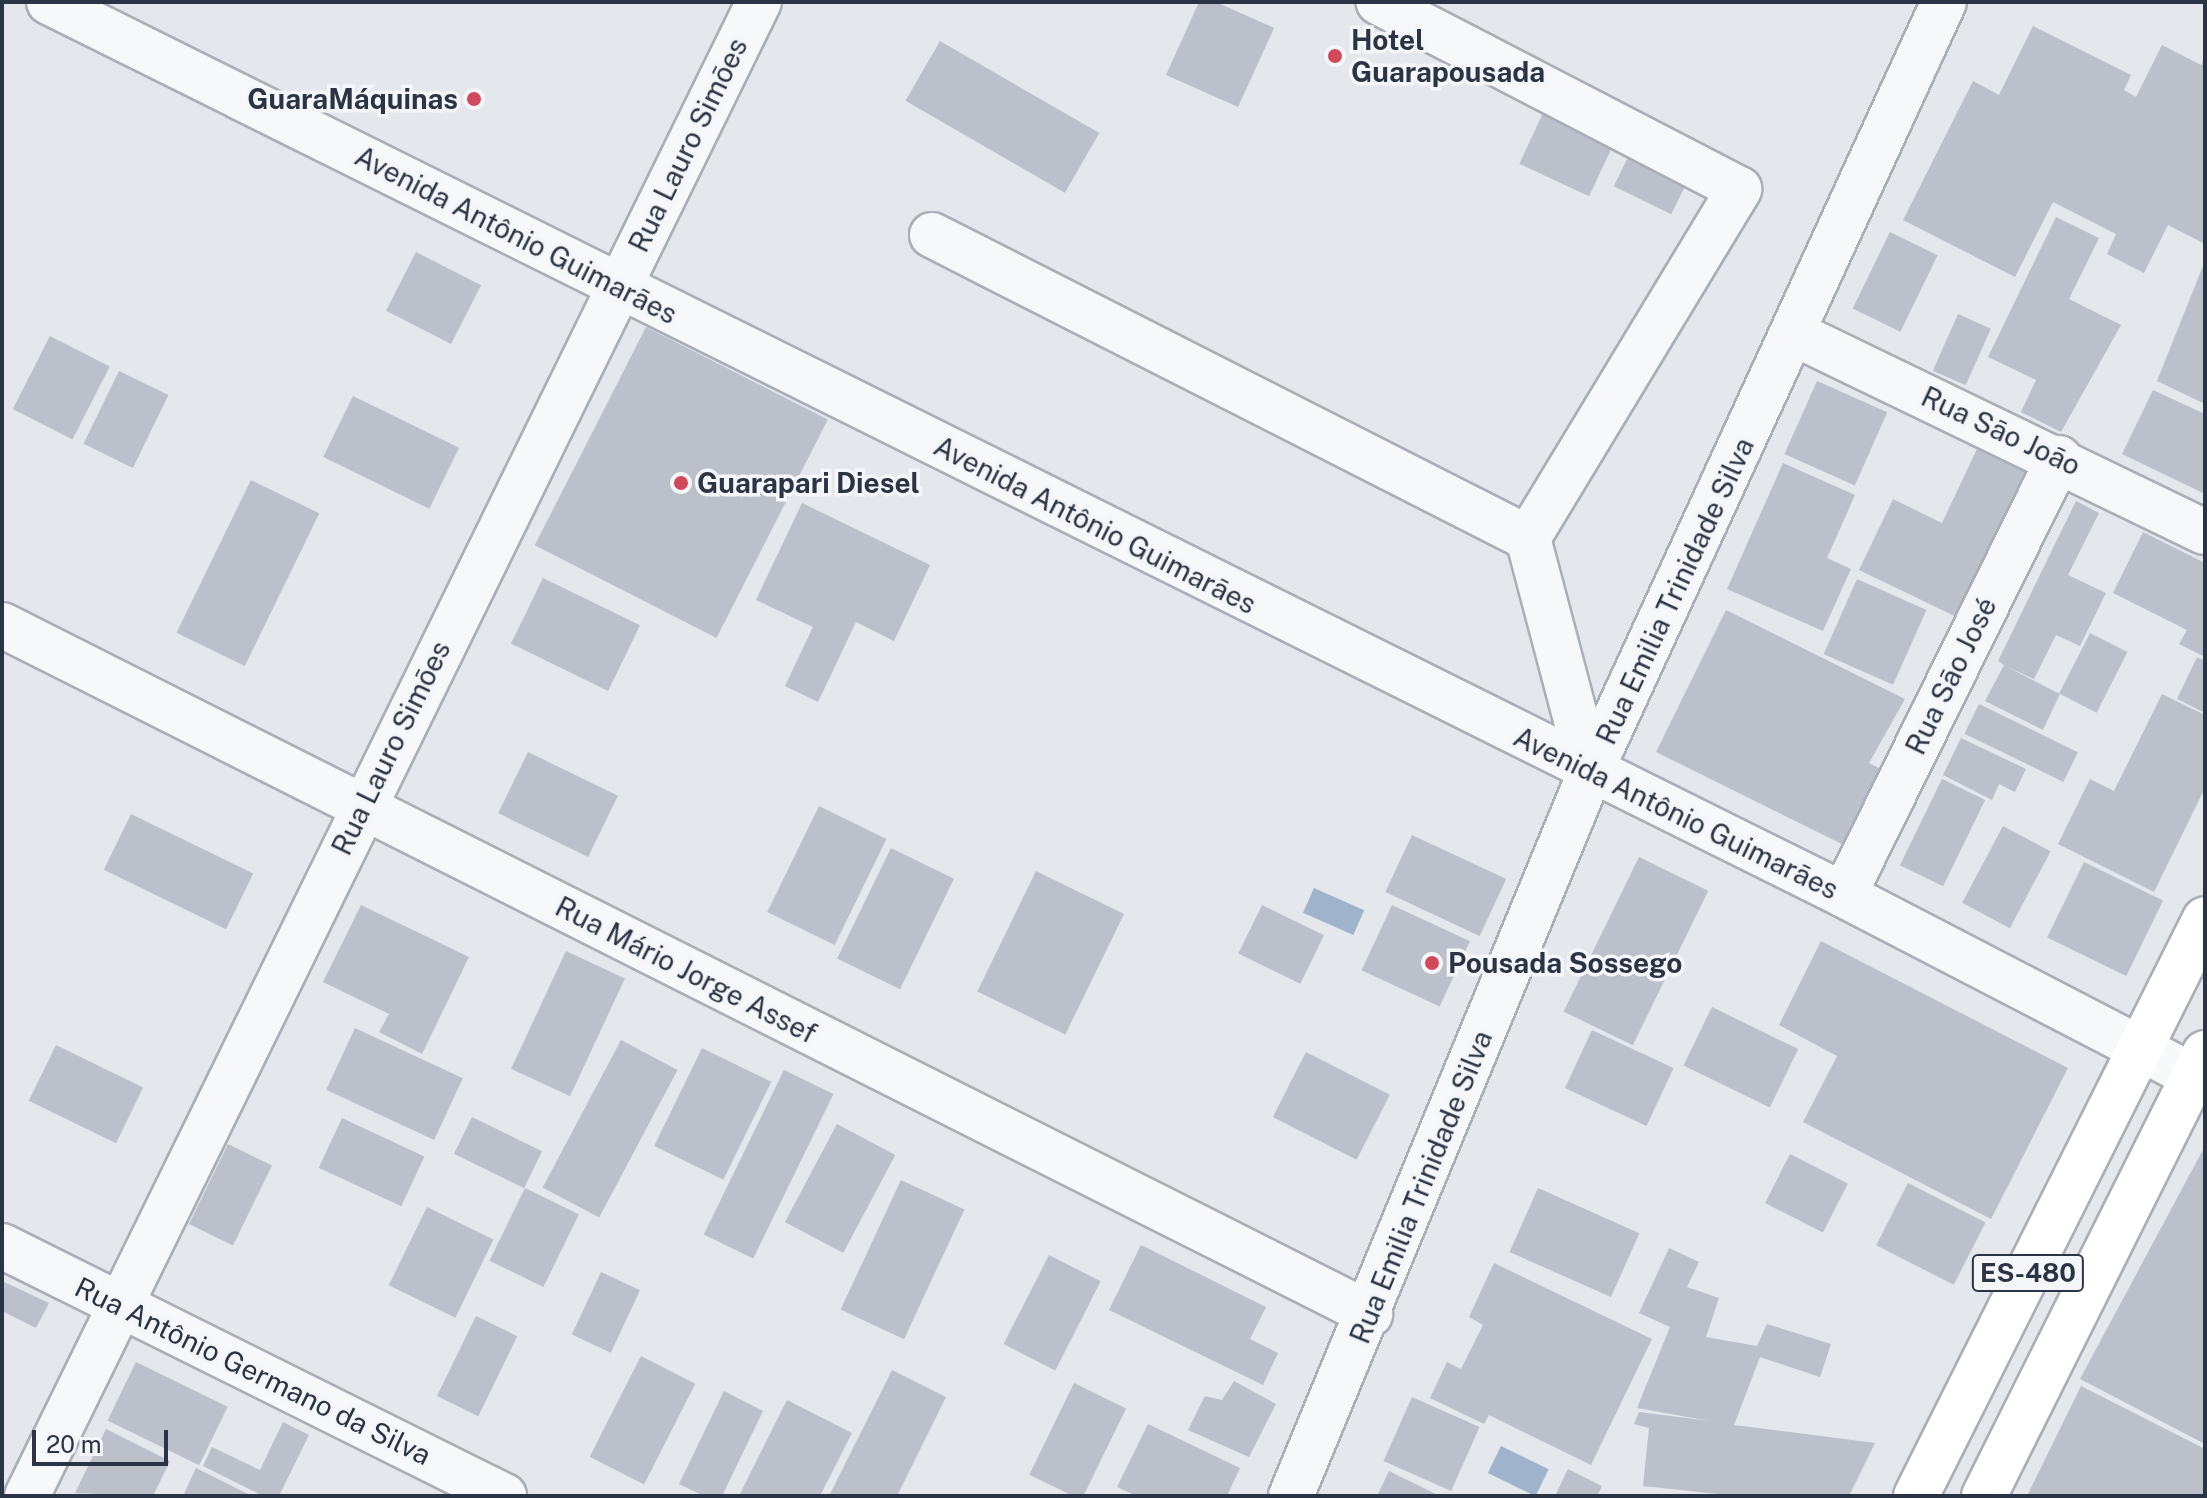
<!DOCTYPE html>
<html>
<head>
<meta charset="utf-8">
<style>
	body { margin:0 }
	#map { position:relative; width:2207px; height:1498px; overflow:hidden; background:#e4e7ec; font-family:"Public Sans",sans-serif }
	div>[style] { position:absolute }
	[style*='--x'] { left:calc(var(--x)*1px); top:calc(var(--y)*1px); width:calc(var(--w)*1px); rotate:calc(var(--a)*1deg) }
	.water>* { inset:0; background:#9fb4cc; transform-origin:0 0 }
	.building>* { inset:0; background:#bbc0ca; transform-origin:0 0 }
	.roads { filter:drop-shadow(2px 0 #a9aeb7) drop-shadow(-2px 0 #a9aeb7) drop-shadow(0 2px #a9aeb7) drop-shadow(0 -2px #a9aeb7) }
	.minor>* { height:44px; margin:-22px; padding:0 22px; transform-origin:22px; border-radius:22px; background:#f7f8fa }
	.major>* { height:44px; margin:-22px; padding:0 22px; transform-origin:22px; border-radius:22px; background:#fff }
	.dots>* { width:22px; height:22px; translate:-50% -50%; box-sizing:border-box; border:4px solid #f4f6f9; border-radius:50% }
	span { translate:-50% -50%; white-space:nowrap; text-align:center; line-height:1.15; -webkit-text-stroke:7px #f4f6f9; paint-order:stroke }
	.shield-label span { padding:2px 6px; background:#f4f6f9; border:2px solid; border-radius:6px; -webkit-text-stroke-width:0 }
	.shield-label { font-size:26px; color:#2b3445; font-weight:700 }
	.poi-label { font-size:28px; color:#2b3445; font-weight:700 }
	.left { translate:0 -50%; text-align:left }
	.right { translate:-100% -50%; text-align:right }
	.street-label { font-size:28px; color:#2b3445 }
	.frame { position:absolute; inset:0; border:4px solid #2b3445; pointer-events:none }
	.scale { position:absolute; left:32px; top:1430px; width:136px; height:36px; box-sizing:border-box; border:4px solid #2b3445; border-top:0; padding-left:10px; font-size:24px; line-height:28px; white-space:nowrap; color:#2b3445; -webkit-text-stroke:6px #f4f6f9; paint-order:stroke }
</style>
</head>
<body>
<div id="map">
	<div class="water">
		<i style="left:1314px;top:888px;width:55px;height:27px;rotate:24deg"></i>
		<i style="left:1501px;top:1446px;width:53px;height:30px;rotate:26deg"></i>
	</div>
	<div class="building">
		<i style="clip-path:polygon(1199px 2px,1216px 2px,1274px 28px,1238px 107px,1166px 75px)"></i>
		<i style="clip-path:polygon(2033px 26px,2131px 75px,2124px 90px,2136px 97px,2162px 45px,2201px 65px,2205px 56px,2205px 244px,2168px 225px,2144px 273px,2107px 254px,2116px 234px,2053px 202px,2015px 277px,1903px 220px,1973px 81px,1999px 95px)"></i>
		<i style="left:940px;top:41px;width:184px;height:69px;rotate:30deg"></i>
		<i style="left:1543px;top:113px;width:77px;height:56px;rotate:25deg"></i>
		<i style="left:1630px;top:153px;width:64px;height:37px;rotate:26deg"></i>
		<i style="clip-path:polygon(2056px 217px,2099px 238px,2069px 299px,2121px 325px,2061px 432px,2021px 412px,2036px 380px,1988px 357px)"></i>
		<i style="left:1890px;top:232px;width:53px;height:85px;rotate:26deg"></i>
		<i style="left:416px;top:252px;width:73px;height:66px;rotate:27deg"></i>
		<i style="clip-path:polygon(2205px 261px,2205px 404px,2157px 381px)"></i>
		<i style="left:1958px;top:314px;width:36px;height:62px;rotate:24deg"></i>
		<i style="left:646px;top:327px;width:204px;height:245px;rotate:27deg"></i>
		<i style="left:50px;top:336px;width:67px;height:82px;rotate:27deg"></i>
		<i style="left:119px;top:371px;width:55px;height:81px;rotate:26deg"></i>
		<i style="left:1817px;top:381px;width:77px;height:80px;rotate:24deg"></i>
		<i style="clip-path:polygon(2153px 390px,2205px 414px,2205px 494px,2122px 454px)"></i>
		<i style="left:353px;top:396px;width:118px;height:68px;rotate:26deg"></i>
		<i style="clip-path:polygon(1977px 449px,2039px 478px,1969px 623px,1859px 570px,1893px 499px,1942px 523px)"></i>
		<i style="clip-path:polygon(1783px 463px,1855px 495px,1827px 558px,1851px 569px,1823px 631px,1727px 589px)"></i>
		<i style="left:251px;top:480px;width:76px;height:170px;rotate:26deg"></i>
		<i style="clip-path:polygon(2076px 501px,2099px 513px,2068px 575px,2106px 593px,2080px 646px,2056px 635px,2034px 679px,2007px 667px,2060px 694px,2043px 730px,1985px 701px,2004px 665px,1998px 661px)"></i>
		<i style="clip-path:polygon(802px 503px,930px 565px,894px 641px,856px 622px,818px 702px,785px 686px,813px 627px,756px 600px)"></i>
		<i style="clip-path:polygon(2143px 532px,2205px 563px,2205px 657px,2179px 644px,2187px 630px,2113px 593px)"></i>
		<i style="left:543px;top:578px;width:108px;height:73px;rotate:26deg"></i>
		<i style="left:1857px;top:579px;width:76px;height:82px;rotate:24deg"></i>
		<i style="clip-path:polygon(1726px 610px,1905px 699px,1869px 763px,1899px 778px,1862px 854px,1656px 752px)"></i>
		<i style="left:2090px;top:633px;width:42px;height:68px;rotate:27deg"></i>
		<i style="clip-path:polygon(2197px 657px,2205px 661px,2205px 713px,2177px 699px)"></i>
		<i style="clip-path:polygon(2162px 694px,2205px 715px,2205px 788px,2154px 892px,2058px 844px,2090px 779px,2114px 791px)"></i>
		<i style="left:1979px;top:704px;width:110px;height:33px;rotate:26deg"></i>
		<i style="clip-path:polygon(1961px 738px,2026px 769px,2015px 792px,1999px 784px,1992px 800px,1943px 775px)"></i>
		<i style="left:528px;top:752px;width:100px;height:68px;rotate:26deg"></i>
		<i style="left:1942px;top:779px;width:48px;height:96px;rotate:26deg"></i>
		<i style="left:819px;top:806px;width:75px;height:118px;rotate:26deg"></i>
		<i style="left:131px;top:814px;width:136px;height:62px;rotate:26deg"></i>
		<i style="left:2003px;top:826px;width:54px;height:87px;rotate:28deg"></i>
		<i style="left:1412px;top:835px;width:104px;height:63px;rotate:25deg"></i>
		<i style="left:891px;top:848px;width:70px;height:123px;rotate:26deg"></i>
		<i style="left:1639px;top:857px;width:77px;height:172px;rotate:26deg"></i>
		<i style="left:2084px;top:862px;width:88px;height:84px;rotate:26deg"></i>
		<i style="left:1036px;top:871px;width:98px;height:134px;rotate:26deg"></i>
		<i style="clip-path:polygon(361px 905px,469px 957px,422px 1054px,379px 1032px,389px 1014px,323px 982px)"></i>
		<i style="left:1262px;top:905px;width:69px;height:54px;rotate:26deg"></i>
		<i style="left:1392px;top:905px;width:86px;height:72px;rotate:25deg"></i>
		<i style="clip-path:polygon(1821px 941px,2068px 1068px,1991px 1219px,1803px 1122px,1837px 1056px,1779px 1025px)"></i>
		<i style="left:566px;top:951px;width:65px;height:130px;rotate:25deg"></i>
		<i style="left:1712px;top:1007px;width:96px;height:65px;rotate:26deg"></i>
		<i style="left:355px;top:1028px;width:119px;height:68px;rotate:25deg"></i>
		<i style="left:1592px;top:1030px;width:90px;height:64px;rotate:25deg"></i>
		<i style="left:621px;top:1040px;width:64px;height:167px;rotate:28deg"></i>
		<i style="left:56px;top:1045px;width:97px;height:62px;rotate:26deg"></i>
		<i style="left:702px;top:1048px;width:77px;height:109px;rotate:26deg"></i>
		<i style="left:1306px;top:1052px;width:94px;height:73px;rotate:27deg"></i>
		<i style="left:784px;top:1070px;width:55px;height:183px;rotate:26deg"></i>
		<i style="left:472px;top:1117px;width:78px;height:41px;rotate:26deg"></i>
		<i style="left:342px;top:1118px;width:91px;height:55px;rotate:25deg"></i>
		<i style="left:837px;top:1124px;width:66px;height:111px;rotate:28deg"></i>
		<i style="left:228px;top:1144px;width:49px;height:89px;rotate:26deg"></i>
		<i style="clip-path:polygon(2205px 1146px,2205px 1444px,2080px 1379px)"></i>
		<i style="left:1790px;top:1154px;width:65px;height:55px;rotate:27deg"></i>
		<i style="left:901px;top:1180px;width:70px;height:143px;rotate:25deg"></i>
		<i style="left:1908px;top:1183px;width:87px;height:70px;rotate:27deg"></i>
		<i style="left:525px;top:1188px;width:60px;height:81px;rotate:26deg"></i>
		<i style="left:1538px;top:1188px;width:111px;height:70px;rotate:24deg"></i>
		<i style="left:427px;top:1207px;width:74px;height:87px;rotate:26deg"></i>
		<i style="clip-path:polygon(1141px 1245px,1266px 1307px,1250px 1339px,1278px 1353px,1263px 1385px,1109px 1310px)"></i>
		<i style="clip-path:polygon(1669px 1248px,1699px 1262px,1687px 1287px,1719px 1298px,1706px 1337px,1757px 1346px,1767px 1324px,1831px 1344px,1820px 1377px,1760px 1357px,1734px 1425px,1875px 1443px,1849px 1496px,1736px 1496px,1643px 1486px,1649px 1428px,1634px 1424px,1639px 1412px,1710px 1421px,1637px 1408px,1670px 1327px,1639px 1313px)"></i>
		<i style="left:1049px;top:1255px;width:58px;height:100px;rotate:27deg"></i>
		<i style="clip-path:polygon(1494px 1263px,1652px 1339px,1591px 1465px,1489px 1415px,1484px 1424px,1430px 1398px,1447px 1362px,1461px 1369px,1483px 1325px,1469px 1317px)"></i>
		<i style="left:601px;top:1272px;width:43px;height:69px;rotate:25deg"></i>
		<i style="clip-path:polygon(2px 1281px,49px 1303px,36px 1328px,2px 1311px)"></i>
		<i style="left:476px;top:1316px;width:46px;height:89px;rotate:26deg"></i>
		<i style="left:641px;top:1356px;width:61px;height:113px;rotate:27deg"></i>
		<i style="left:136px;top:1362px;width:102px;height:65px;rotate:26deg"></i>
		<i style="clip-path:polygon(892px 1370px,946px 1397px,897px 1496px,829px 1496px)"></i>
		<i style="clip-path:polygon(1234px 1381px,1276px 1404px,1249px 1457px,1188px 1430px,1205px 1396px,1222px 1400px)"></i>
		<i style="left:1074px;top:1383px;width:58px;height:102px;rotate:26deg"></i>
		<i style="clip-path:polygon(2081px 1386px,2205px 1449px,2205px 1496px,2027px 1496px)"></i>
		<i style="clip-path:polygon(724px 1391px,763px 1411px,722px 1496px,704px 1496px,679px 1484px)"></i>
		<i style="left:1412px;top:1397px;width:74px;height:70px;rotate:24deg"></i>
		<i style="clip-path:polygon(787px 1400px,852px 1433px,820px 1496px,739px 1496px)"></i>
		<i style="clip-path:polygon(283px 1422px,309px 1435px,279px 1496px,263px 1496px,203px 1466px,212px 1447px,260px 1470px)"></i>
		<i style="clip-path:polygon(1148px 1424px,1240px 1468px,1227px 1496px,1137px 1496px,1117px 1487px)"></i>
		<i style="clip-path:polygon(106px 1429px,170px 1461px,153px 1496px,75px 1493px)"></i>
		<i style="clip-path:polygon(196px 1468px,252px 1496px,183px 1496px)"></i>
		<i style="clip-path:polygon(1568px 1469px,1602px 1486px,1597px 1496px,1555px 1496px)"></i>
		<i style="clip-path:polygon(1389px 1471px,1440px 1496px,1377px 1496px)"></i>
	</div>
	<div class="roads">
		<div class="minor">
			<i style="--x:49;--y:2;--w:2005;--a:26.45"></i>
			<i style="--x:1844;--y:895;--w:407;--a:27.4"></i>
			<i style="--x:932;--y:235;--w:669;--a:26.95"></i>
			<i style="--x:1528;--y:538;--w:408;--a:-58.8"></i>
			<i style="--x:1739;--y:189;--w:406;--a:-152.6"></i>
			<i style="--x:1795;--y:334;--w:455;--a:25.8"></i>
			<i style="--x:1528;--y:538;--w:243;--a:75.2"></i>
			<i style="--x:2;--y:625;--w:1532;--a:26.73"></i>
			<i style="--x:1844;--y:895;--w:487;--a:-63.8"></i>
			<i style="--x:2;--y:1246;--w:561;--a:26.47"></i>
			<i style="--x:27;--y:1496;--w:1664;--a:-63.9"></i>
			<i style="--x:1291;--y:1496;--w:782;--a:-67.53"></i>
			<i style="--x:1590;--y:773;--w:848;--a:-65.34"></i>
		</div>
		<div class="major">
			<i style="--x:1916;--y:1496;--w:645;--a:-63.4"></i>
			<i style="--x:1984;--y:1496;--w:495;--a:-63.5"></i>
		</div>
	</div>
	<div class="dots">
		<i style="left:1335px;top:56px;background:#d1495b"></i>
		<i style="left:474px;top:99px;background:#d1495b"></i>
		<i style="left:681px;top:483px;background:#d1495b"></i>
		<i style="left:1432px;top:963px;background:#d1495b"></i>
	</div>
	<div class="shield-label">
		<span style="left:2028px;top:1273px">ES-480</span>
	</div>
	<div class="poi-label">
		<span class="left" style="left:1351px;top:56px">Hotel<br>Guarapousada</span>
		<span class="right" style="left:458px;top:99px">GuaraMáquinas</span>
		<span class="left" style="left:697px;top:483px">Guarapari Diesel</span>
		<span class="left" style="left:1448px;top:963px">Pousada Sossego</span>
	</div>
	<div class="street-label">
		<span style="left:688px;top:145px;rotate:-64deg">Rua Lauro Simões</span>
		<span style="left:516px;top:235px;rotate:27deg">Avenida Antônio Guimarães</span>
		<span style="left:2001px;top:431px;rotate:25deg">Rua São João</span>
		<span style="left:1095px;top:525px;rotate:27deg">Avenida Antônio Guimarães</span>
		<span style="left:1675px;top:591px;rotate:-65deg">Rua Emilia Trinidade Silva</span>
		<span style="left:1951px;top:676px;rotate:-64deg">Rua São José</span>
		<span style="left:391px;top:748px;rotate:-64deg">Rua Lauro Simões</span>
		<span style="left:1676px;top:813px;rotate:26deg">Avenida Antônio Guimarães</span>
		<span style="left:686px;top:970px;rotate:27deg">Rua Mário Jorge Assef</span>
		<span style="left:1421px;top:1187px;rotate:-68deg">Rua Emilia Trinidade Silva</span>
		<span style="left:253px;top:1371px;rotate:26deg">Rua Antônio Germano da Silva</span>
	</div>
	<div class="frame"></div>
	<div class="scale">20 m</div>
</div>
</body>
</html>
